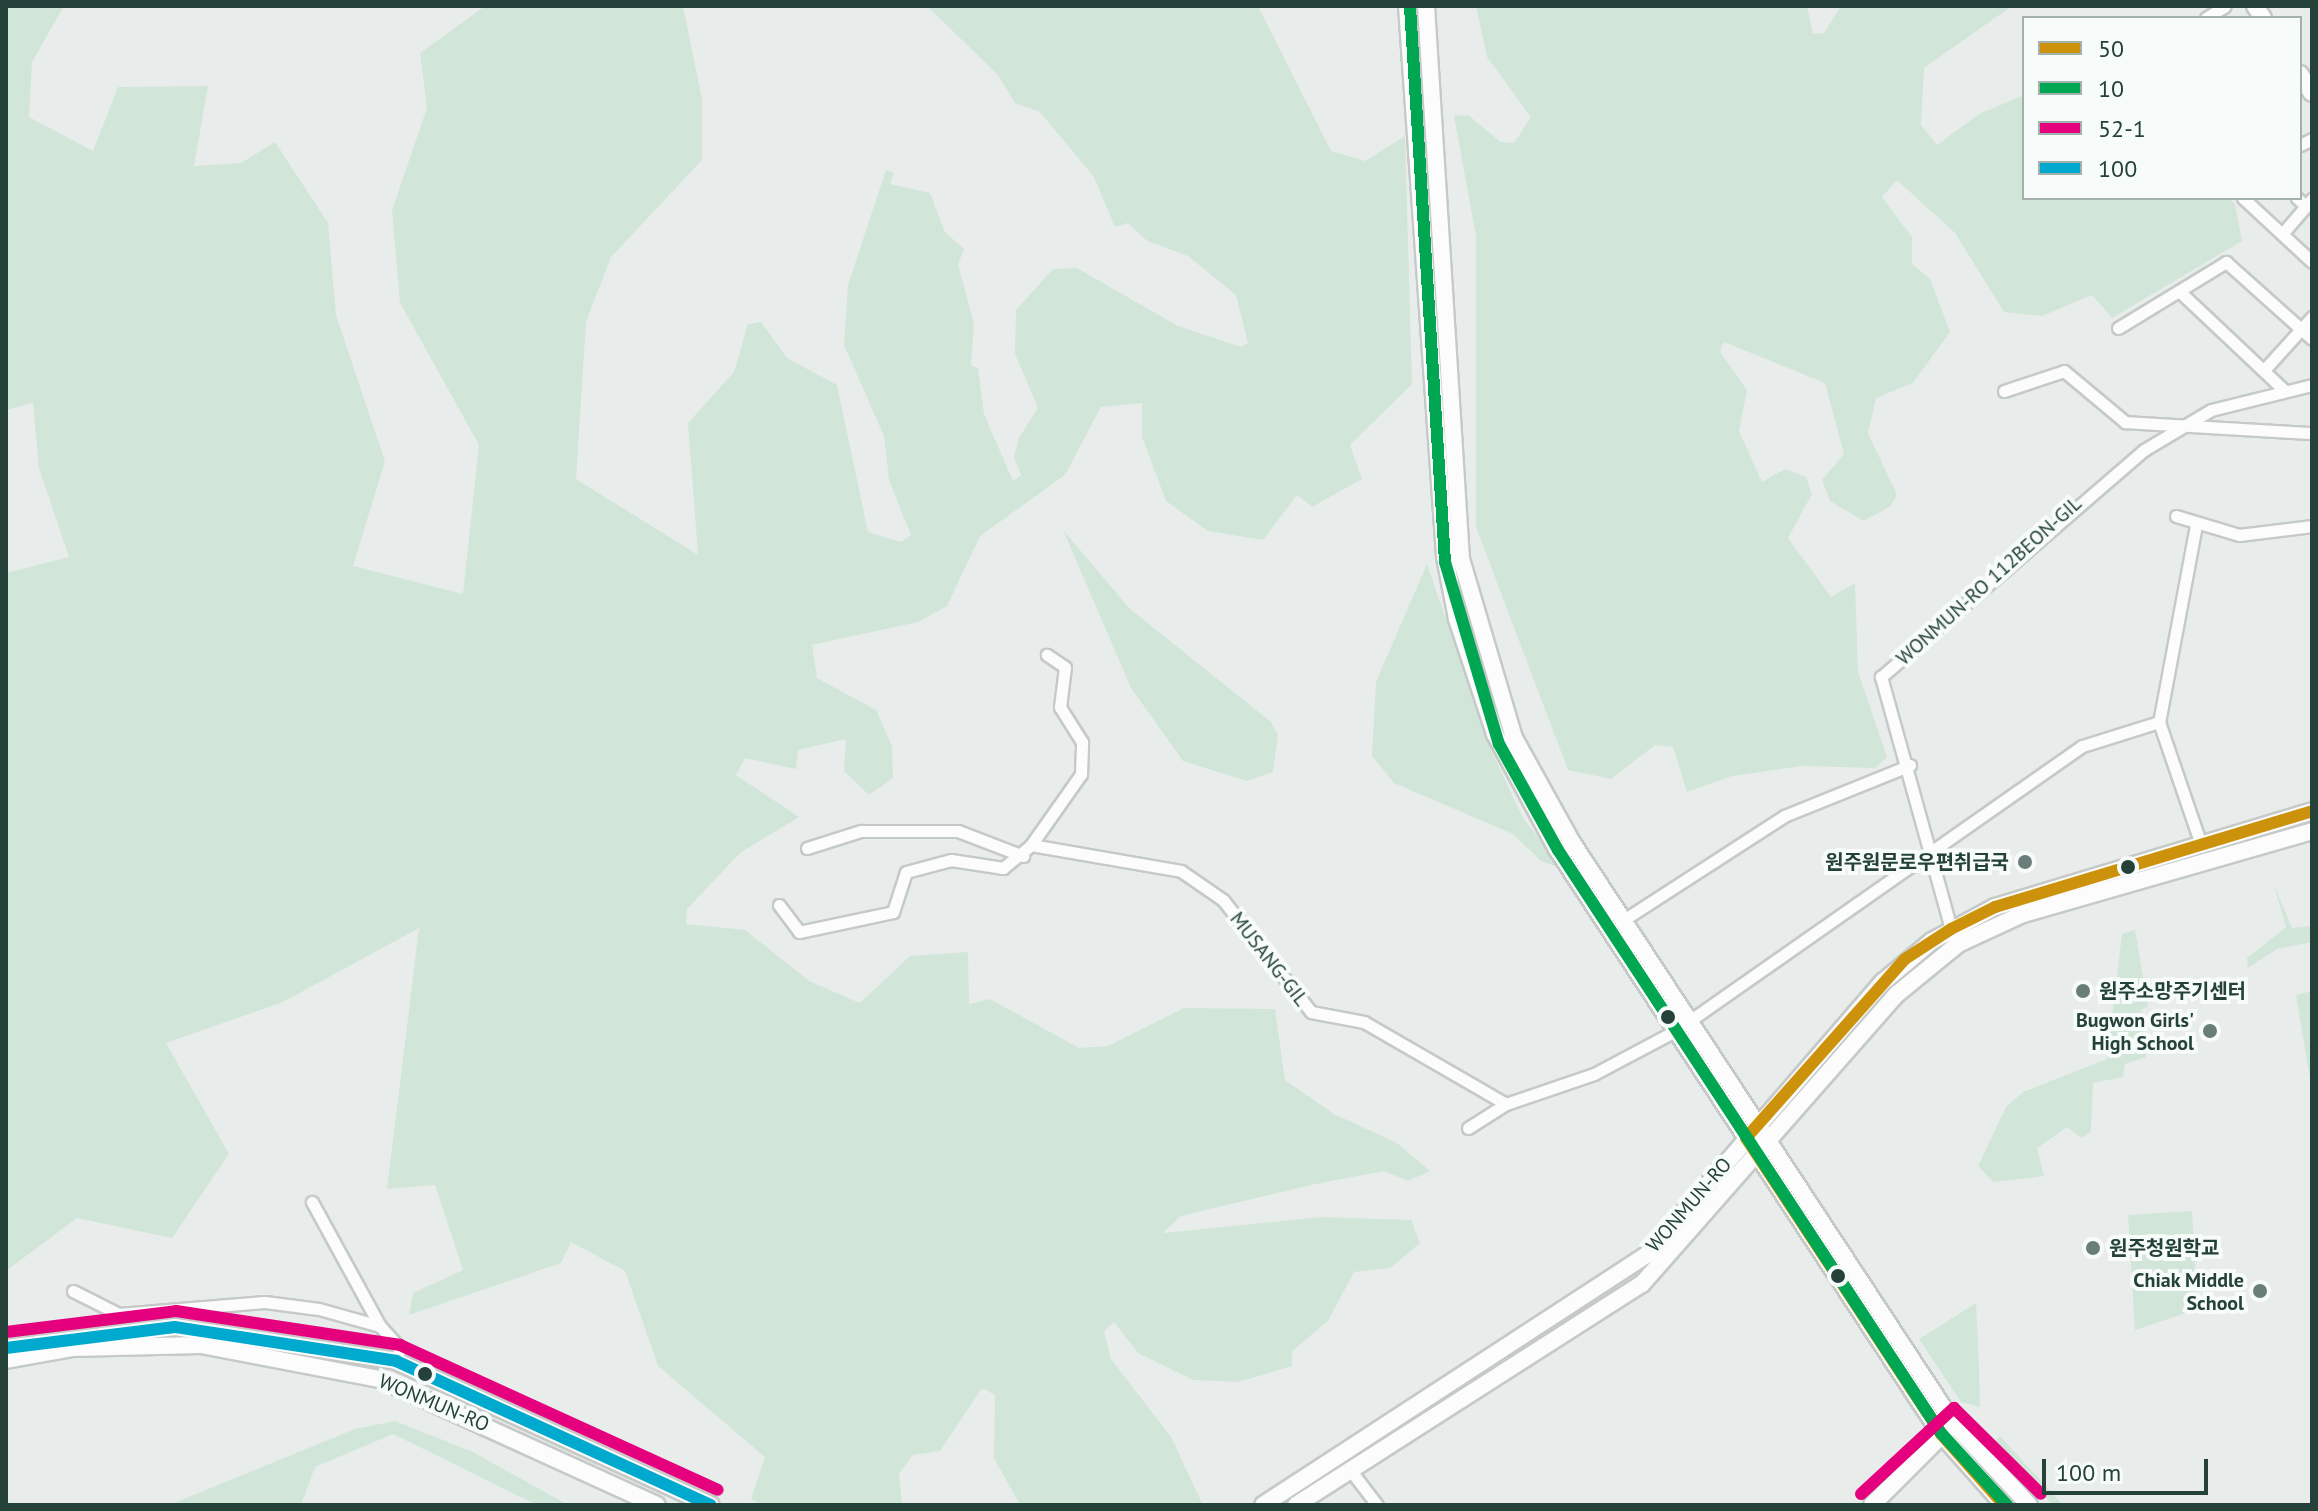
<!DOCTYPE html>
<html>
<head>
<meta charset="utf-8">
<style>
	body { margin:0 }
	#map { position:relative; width:2318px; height:1511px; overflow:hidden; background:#e8edeb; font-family:"PT Sans","Noto Sans KR",sans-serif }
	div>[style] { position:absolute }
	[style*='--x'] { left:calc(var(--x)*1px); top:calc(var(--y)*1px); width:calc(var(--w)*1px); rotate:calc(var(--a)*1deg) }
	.green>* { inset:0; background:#d1e6d8 }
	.roads { filter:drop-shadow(2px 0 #c5cac8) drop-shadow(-2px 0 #c5cac8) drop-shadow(0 2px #c5cac8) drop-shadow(0 -2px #c5cac8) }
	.street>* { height:11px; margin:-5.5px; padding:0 5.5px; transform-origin:5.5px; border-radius:5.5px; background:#fcfcfc }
	.secondary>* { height:16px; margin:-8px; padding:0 8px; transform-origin:8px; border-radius:8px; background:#fcfcfc }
	.bus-1>* { height:12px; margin:-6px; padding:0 6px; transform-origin:6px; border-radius:6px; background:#cd920c }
	.bus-2>* { height:12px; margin:-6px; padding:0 6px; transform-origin:6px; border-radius:6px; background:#00a651 }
	.bus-3>* { height:12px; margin:-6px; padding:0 6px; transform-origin:6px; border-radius:6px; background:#e5007d }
	.bus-4>* { height:12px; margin:-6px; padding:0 6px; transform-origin:6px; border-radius:6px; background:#00a9ce }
	.dots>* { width:22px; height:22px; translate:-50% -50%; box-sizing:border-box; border:4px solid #f7fbf9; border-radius:50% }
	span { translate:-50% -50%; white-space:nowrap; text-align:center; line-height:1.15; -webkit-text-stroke:8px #f7fbf9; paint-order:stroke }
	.street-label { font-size:20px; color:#24423a }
	.poi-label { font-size:20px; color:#24423a; font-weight:700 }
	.right { translate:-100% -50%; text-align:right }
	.left { translate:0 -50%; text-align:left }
	.frame { position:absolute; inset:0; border:8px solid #24423a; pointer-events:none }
	.legend { position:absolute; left:2022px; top:16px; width:280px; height:184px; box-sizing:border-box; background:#f7fbf9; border:2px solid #a3b1ad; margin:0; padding:10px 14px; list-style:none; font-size:24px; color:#24423a }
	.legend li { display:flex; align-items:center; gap:16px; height:40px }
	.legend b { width:40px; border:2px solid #a3b1ad }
	.scale { position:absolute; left:2042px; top:1459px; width:166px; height:36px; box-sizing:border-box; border:4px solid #24423a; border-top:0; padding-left:10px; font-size:24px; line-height:28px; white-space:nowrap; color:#24423a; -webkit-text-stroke:6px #f7fbf9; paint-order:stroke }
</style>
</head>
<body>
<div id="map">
	<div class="green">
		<i style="clip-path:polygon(6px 6px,64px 6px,32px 62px,29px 117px,93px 151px,118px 87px,208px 86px,194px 166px,241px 163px,275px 142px,328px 223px,336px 315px,385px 461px,353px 566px,463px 594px,479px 445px,400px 303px,392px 210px,427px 108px,420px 53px,485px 6px,683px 6px,702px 99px,702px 160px,611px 257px,586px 322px,576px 479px,698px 555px,688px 423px,734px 372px,748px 324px,761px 322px,787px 358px,837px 385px,868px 532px,901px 542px,911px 535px,889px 480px,884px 436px,844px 345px,848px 285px,886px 170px,894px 173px,890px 184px,930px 193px,945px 232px,964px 249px,958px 264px,974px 324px,971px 365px,978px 368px,984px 414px,1013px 481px,1021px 475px,1014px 457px,1019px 438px,1038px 408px,1015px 354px,1016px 310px,1053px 269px,1077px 268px,1178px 326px,1241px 347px,1248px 343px,1236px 295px,1188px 256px,1147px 241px,1128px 223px,1115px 227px,1094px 177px,1040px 112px,1015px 103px,998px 75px,927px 6px,1258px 6px,1331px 151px,1365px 161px,1405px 136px,1412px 384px,1350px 445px,1362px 479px,1312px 507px,1297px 495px,1263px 540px,1208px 531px,1166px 501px,1142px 437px,1142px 403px,1101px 407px,1065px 475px,980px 536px,947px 606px,918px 622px,812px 645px,817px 678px,876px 710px,892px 746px,893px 778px,869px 795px,844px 771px,846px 739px,798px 750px,796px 769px,745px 758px,736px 775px,799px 817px,740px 853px,687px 909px,686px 924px,745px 930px,809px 981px,860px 1003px,910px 956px,968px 952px,969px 1004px,990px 999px,1079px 1048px,1108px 1046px,1184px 1008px,1275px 1009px,1285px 1080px,1334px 1114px,1397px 1143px,1430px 1171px,1408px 1181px,1384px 1171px,1311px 1185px,1181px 1216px,1163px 1233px,1321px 1217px,1411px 1220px,1420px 1243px,1390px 1268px,1354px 1272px,1328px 1321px,1292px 1351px,1292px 1366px,1238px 1382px,1193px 1380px,1138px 1353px,1114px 1322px,1104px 1331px,1111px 1359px,1171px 1437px,1203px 1505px,1020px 1505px,994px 1458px,995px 1395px,982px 1388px,940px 1451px,913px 1455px,899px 1474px,902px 1505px,762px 1505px,751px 1499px,765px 1457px,658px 1366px,625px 1271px,571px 1242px,561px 1263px,409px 1315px,413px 1293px,463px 1270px,435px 1185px,387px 1189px,419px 928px,283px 1002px,166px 1043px,229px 1154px,172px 1238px,77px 1218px,6px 1271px,6px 573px,69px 557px,39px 468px,33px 403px,6px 410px)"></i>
		<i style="clip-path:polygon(1476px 6px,1807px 6px,1813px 34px,1824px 33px,1841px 6px,2012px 6px,1924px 68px,1921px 125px,1937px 145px,1979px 114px,2024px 95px,2024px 198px,2228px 198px,2235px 204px,2242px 241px,2112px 318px,2092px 295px,2042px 316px,2004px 312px,1955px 233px,1897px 180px,1882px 197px,1912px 237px,1912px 264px,1930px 279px,1950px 332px,1913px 383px,1876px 398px,1868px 433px,1897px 495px,1890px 507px,1863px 521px,1830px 501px,1822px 480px,1844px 454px,1825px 383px,1724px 342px,1720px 352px,1747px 390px,1739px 431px,1762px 482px,1785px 469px,1806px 477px,1812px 494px,1788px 538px,1831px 597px,1855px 583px,1858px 672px,1887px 757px,1875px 768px,1803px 766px,1732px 776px,1687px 792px,1673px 747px,1655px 745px,1611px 779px,1568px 770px,1476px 527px,1476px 236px,1454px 116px,1468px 115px,1501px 142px,1514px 143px,1531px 117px,1487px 57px)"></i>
		<i style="clip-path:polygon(1063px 530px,1130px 609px,1271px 722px,1278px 735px,1273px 772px,1247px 781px,1183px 761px,1131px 688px)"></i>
		<i style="clip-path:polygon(1427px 564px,1490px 748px,1523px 818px,1563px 869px,1541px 861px,1513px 834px,1394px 783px,1372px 756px,1376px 682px)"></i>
		<i style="clip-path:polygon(2274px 885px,2292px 928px,2312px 926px,2312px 942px,2277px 949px,2248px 968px,2247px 958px,2286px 927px)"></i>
		<i style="clip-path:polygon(2135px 930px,2148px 1006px,2141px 1010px,2146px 1057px,2125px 1064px,2123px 1077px,2093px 1083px,2091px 1132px,2081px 1138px,2067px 1127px,2037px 1148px,2044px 1176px,1993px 1182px,1978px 1166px,2006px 1107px,2023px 1092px,2107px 1059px,2122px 934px)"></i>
		<i style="clip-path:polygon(2312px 991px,2312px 1091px,2296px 995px)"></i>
		<i style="clip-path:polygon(2192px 1211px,2198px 1309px,2135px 1330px,2128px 1215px)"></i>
		<i style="clip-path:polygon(1976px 1303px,1979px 1365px,1980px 1407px,1961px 1402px,1919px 1339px)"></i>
		<i style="clip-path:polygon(395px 1421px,473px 1452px,568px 1505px,537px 1505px,393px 1434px,315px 1467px,301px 1505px,169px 1505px,355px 1429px)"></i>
		<i style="clip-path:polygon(2000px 1436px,2063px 1505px,2053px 1505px,1994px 1442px)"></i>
	</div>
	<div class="roads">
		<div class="street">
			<i style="--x:2206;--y:18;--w:22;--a:-32"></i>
			<i style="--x:2300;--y:145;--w:13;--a:-27"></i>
			<i style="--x:2243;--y:198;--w:94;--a:42.8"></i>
			<i style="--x:2297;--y:198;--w:12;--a:42"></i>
			<i style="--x:2282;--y:234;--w:46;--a:-49.4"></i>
			<i style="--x:2179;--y:291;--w:146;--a:43.3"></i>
			<i style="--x:2118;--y:328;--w:127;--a:-31.4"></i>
			<i style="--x:2226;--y:262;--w:115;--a:41.8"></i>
			<i style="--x:2264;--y:370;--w:72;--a:-47.8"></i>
			<i style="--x:2004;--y:391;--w:63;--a:-18.4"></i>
			<i style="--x:2064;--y:371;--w:80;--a:39.9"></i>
			<i style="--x:2125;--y:422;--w:187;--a:3.4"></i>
			<i style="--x:2176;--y:516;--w:66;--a:16.8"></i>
			<i style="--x:2239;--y:535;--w:74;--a:-7"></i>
			<i style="--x:2196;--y:525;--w:200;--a:100.6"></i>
			<i style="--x:2159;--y:722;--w:130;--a:71.1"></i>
			<i style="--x:1031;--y:845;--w:87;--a:-54.8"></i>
			<i style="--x:1081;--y:774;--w:32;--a:-88"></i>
			<i style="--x:1082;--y:742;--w:41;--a:-122.2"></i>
			<i style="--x:1060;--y:707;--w:40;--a:-82.9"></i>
			<i style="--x:1065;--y:667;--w:22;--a:-146"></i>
			<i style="--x:807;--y:848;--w:57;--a:-17.5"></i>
			<i style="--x:861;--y:831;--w:97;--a:0"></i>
			<i style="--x:958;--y:831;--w:70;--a:21"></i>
			<i style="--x:779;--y:905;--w:34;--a:53"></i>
			<i style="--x:799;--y:932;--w:96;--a:-12"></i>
			<i style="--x:893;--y:912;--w:42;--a:-72"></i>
			<i style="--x:906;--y:872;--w:47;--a:-14.9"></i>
			<i style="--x:951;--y:860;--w:53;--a:8.7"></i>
			<i style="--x:1003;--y:868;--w:36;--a:-39"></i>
			<i style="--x:1031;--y:845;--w:152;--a:9.8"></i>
			<i style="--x:1181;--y:871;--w:51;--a:34.6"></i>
			<i style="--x:1223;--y:900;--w:142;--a:51.8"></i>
			<i style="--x:1311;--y:1012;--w:54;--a:10.7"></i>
			<i style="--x:1364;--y:1022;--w:164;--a:30"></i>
			<i style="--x:1506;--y:1104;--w:93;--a:-18.8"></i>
			<i style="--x:1594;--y:1074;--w:92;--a:-28"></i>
			<i style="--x:1675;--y:1031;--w:497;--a:-35"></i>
			<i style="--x:2082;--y:746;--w:81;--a:-17.3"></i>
			<i style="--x:1625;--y:919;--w:189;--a:-32.9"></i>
			<i style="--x:1784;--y:816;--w:136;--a:-22"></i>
			<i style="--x:1951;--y:929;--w:262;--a:-105.5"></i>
			<i style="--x:1881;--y:677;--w:347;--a:-40.8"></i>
			<i style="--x:2144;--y:450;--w:78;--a:-30.8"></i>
			<i style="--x:2211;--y:410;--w:104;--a:-13.9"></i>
			<i style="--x:1468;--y:1128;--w:45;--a:-32.3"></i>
			<i style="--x:312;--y:1202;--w:141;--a:61.3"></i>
			<i style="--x:73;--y:1291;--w:51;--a:26.6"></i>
			<i style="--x:119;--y:1314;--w:146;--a:-4.7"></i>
			<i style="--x:265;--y:1302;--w:54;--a:7.4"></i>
			<i style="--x:319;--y:1309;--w:63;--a:15.6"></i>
			<i style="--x:380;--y:1326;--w:30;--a:48"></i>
			<i style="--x:400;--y:1348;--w:14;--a:107"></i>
			<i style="--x:1351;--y:1471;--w:43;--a:52.6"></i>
		</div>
		<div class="secondary">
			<i style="--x:1407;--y:6;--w:552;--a:86.05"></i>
			<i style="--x:1445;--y:557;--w:63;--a:79"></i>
			<i style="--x:1457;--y:619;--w:121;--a:71.7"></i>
			<i style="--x:1495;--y:734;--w:131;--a:61.7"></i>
			<i style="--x:1557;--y:849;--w:700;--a:56.72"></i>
			<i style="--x:1941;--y:1434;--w:95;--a:48.4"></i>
			<i style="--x:1426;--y:6;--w:554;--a:86.38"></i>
			<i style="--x:1461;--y:559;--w:187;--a:73.5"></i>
			<i style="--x:1514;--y:738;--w:118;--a:61"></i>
			<i style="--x:1571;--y:841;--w:698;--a:56.7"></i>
			<i style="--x:1954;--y:1424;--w:110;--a:47.2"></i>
			<i style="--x:2255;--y:6;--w:14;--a:56"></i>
			<i style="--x:2300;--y:74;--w:22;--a:58"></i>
			<i style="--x:6;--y:1348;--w:170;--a:-7.1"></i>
			<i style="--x:175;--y:1327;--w:224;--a:8.7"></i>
			<i style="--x:396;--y:1361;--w:346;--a:24.6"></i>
			<i style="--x:6;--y:1360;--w:67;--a:-10.3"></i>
			<i style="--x:72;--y:1348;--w:129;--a:-1.3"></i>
			<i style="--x:201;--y:1345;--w:182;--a:10.8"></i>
			<i style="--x:380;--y:1379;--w:304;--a:24.5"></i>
			<i style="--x:1263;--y:1505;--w:458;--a:-33.1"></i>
			<i style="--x:1647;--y:1255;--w:361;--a:-49.2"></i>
			<i style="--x:1883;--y:982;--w:64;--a:-39.9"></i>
			<i style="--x:1932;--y:941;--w:72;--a:-28.4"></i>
			<i style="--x:1995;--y:907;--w:331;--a:-16.8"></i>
			<i style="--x:1296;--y:1505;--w:411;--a:-32.6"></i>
			<i style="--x:1642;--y:1284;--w:386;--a:-48.7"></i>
			<i style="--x:1897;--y:994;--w:79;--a:-39.3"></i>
			<i style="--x:1958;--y:944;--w:72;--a:-24.8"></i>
			<i style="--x:2023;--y:914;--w:301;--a:-16"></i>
			<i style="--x:1872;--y:1505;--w:110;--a:-45"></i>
		</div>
	</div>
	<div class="bus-1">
		<i style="--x:1746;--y:1138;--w:239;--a:-48.4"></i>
		<i style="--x:1905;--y:959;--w:55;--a:-33.1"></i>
		<i style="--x:1951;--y:929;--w:49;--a:-26.6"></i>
		<i style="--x:1995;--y:907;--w:331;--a:-16.8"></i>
		<i style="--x:1746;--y:1138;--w:354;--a:56.6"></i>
		<i style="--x:1941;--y:1434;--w:95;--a:48.4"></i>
	</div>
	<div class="bus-2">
		<i style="--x:1410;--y:7;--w:556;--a:86.39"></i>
		<i style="--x:1445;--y:562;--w:190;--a:73.5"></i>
		<i style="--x:1499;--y:744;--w:121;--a:60.9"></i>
		<i style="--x:1558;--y:850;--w:698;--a:56.7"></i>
		<i style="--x:1941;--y:1433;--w:98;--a:47.5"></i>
	</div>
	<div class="bus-3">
		<i style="--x:6;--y:1332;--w:171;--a:-7"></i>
		<i style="--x:176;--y:1311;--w:227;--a:8.6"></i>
		<i style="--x:400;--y:1345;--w:349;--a:24.5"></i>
		<i style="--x:1861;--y:1494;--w:127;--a:-42.8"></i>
		<i style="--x:1954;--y:1408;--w:122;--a:44.7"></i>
	</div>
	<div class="bus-4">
		<i style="--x:6;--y:1348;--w:170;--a:-7.1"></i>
		<i style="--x:175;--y:1327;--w:224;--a:8.7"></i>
		<i style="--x:396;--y:1361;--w:346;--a:24.6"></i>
	</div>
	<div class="dots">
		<i style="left:2025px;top:862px;background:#697e78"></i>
		<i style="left:2128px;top:867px;background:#24423a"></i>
		<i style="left:2083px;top:991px;background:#697e78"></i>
		<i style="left:1668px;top:1017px;background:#24423a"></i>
		<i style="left:2210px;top:1031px;background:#697e78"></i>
		<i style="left:2093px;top:1248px;background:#697e78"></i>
		<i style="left:1838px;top:1276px;background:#24423a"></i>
		<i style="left:2260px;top:1291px;background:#697e78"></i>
		<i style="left:425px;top:1374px;background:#24423a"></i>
	</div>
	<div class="street-label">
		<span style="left:1989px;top:581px;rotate:-42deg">WONMUN-RO 112BEON-GIL</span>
		<span style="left:1269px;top:959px;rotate:52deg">MUSANG-GIL</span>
		<span style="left:1689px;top:1205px;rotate:-49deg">WONMUN-RO</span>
		<span style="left:434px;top:1403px;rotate:23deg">WONMUN-RO</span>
	</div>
	<div class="poi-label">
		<span class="right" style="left:2009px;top:862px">원주원문로우편취급국</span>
		<span class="left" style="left:2099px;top:991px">원주소망주기센터</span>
		<span class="right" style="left:2194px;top:1032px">Bugwon Girls'<br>High School</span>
		<span class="left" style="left:2109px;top:1248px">원주청원학교</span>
		<span class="right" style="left:2244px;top:1292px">Chiak Middle<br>School</span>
	</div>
	<div class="frame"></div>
	<ul class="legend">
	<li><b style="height:10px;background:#cd920c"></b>50</li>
	<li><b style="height:10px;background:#00a651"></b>10</li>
	<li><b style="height:10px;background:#e5007d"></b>52-1</li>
	<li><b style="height:10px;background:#00a9ce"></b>100</li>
	</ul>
	<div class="scale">100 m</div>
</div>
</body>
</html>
